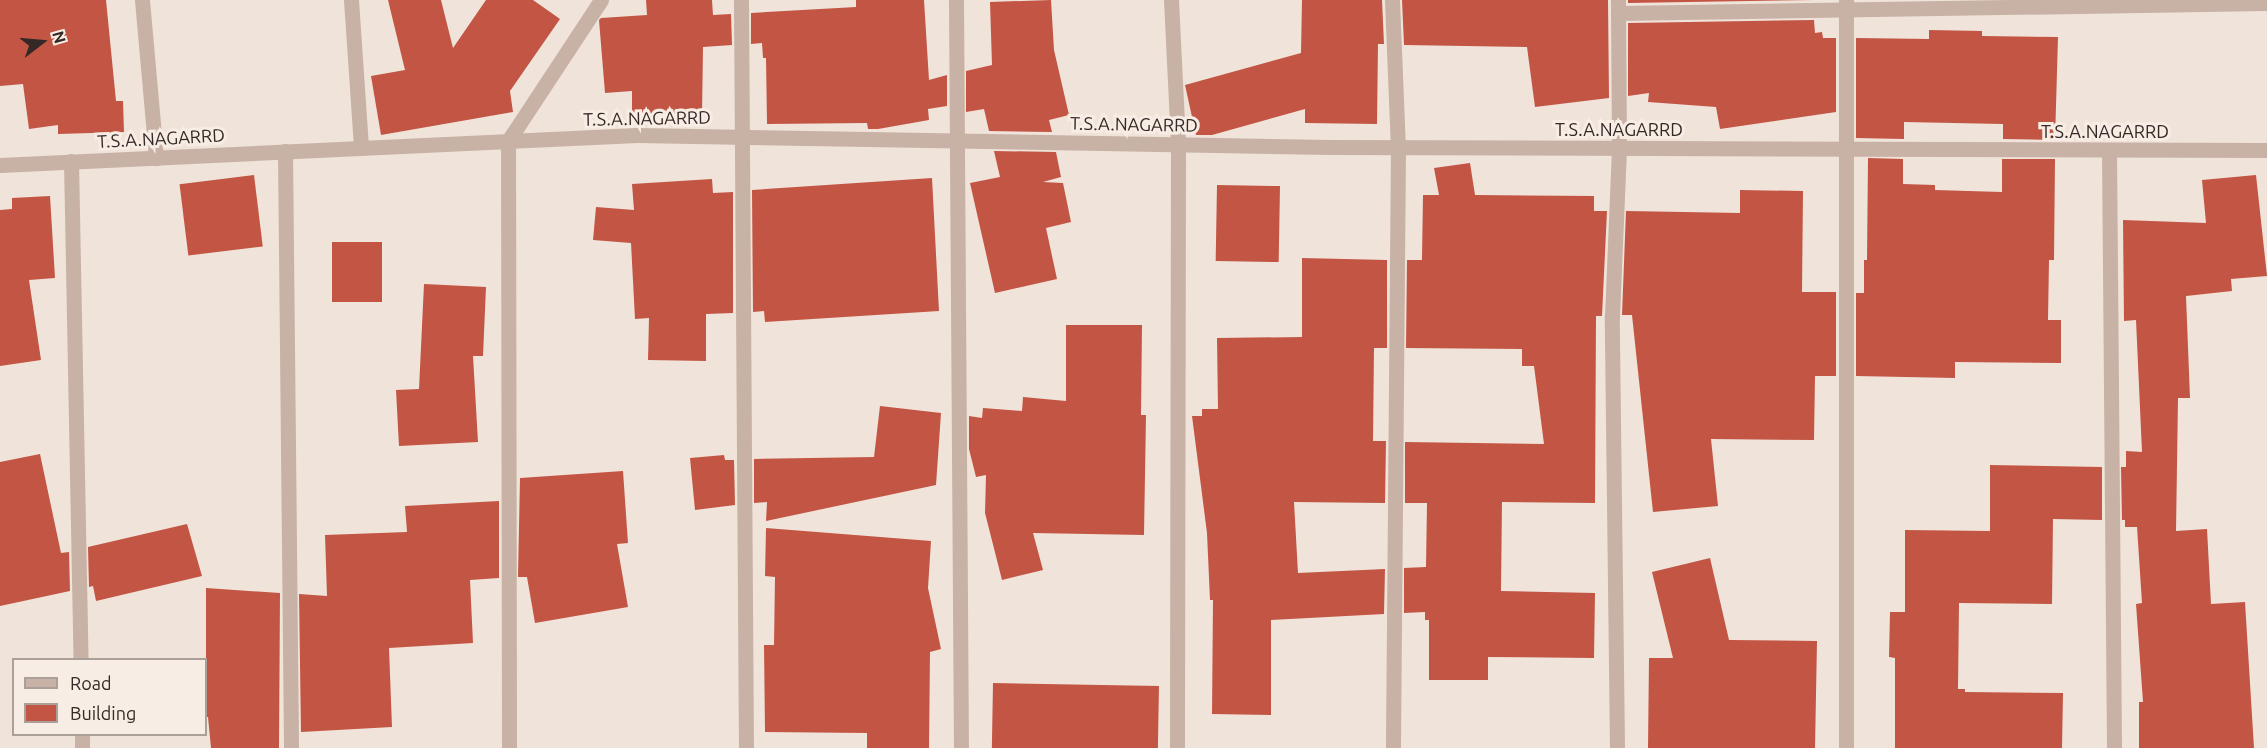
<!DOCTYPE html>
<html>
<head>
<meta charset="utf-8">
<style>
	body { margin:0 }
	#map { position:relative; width:2267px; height:748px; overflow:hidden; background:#f0e3d9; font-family:Ubuntu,sans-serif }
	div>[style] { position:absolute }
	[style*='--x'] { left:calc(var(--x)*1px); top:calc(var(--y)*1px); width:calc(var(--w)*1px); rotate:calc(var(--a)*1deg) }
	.building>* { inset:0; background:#c35544; transform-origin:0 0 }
	.minor>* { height:15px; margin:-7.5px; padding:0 7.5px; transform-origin:7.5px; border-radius:7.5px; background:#c8b1a5 }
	span { translate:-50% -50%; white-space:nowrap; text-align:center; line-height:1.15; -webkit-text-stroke:6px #f8ede5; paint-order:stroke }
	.street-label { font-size:18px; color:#342926 }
	.legend { position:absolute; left:12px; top:658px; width:195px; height:78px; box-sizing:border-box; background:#f8ede5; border:2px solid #aa9f99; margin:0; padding:8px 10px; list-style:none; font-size:18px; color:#342926 }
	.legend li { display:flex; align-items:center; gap:12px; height:30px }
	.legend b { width:30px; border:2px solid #aa9f99 }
	.north { position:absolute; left:12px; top:12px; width:60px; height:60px; -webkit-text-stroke:4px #f8ede5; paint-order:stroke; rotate:74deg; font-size:16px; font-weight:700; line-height:24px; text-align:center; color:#342926 }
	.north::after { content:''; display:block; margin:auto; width:21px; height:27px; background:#342926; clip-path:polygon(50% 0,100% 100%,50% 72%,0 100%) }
</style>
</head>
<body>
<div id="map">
	<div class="building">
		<i style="clip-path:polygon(0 0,106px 0,116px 101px,123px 101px,124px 132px,58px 134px,58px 125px,29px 129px,23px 84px,0 86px)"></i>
		<i style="clip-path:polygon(388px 0,441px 0,453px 48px,486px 0,533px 0,560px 19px,510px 91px,513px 112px,381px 135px,371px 76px,405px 70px)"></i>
		<i style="clip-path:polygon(646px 0,712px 0,713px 15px,731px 14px,732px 45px,703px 47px,702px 116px,632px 116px,632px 91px,605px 93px,599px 20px,601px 18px,647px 15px)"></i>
		<i style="clip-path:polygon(856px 0,924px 0,929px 80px,947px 75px,947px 106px,928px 109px,929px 120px,878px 129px,868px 129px,867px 123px,767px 124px,766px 58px,763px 58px,762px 43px,751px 44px,751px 13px,856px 7px)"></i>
		<i style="clip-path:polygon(1051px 0,1054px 50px,1069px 115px,1049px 120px,1052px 132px,989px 131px,984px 109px,966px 112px,966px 71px,992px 65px,990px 2px)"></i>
		<i style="clip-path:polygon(1302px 0,1382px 0,1384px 44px,1378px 44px,1377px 124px,1305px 123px,1305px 109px,1212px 135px,1196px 135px,1185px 85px,1301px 53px)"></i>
		<i style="clip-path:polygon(1402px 0,1608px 0,1609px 98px,1535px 107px,1527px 47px,1404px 45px)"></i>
		<i style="clip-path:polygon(1628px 0,1813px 0,1628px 3px)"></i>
		<i style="clip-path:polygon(1814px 20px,1815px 33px,1822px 32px,1823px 38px,1836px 38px,1836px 112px,1720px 129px,1716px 107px,1648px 102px,1649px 93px,1628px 96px,1628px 23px)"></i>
		<i style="clip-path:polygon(1929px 30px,1982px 31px,1982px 36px,2058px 37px,2055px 140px,2003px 139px,2003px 124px,1904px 122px,1904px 139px,1856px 138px,1856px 38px,1929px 39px)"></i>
		<i style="clip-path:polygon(994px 151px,1056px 152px,1061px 177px,1043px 182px,1063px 183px,1071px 222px,1046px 228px,1057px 279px,995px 293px,970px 183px,1000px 177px)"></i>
		<i style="clip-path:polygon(1868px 158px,1903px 159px,1903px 184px,1935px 185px,1935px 190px,2002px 192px,2002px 159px,2055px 159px,2054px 260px,2049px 260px,2048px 320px,2061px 320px,2061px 363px,1955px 362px,1955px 378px,1856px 376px,1856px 293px,1864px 293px,1864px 260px,1867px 260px)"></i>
		<i style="clip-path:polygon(1470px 163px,1475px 195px,1594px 196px,1594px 211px,1607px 211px,1602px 316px,1596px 316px,1595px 503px,1502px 502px,1501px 591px,1595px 593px,1594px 658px,1488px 657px,1488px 680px,1429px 680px,1429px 620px,1425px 620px,1425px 612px,1404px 613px,1404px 568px,1426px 567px,1427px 503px,1405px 503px,1405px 442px,1544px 444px,1534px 366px,1522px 366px,1522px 349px,1406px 348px,1407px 260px,1422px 260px,1423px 195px,1439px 195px,1434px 168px)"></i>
		<i style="left:254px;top:175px;width:72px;height:75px;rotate:83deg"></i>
		<i style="clip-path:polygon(2256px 175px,2267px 276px,2231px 279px,2232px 291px,2186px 296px,2190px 398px,2178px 398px,2176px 531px,2207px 529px,2211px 604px,2245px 602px,2254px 748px,2139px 748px,2139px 702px,2143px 702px,2136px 604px,2142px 603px,2137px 527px,2125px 527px,2125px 520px,2122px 520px,2121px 467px,2126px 467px,2126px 451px,2142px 452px,2136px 320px,2124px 321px,2123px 220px,2206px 223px,2202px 180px)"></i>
		<i style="clip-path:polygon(932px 178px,939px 311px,765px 322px,764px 311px,753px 312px,752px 190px)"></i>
		<i style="clip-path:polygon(712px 179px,713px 193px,733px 192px,733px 313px,706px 314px,706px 361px,648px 360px,649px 318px,635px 319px,631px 243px,593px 240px,596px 207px,634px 210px,632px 184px)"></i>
		<i style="left:1217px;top:185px;width:63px;height:76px;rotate:1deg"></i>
		<i style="clip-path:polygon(1740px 190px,1803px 191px,1802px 292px,1836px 292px,1836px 376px,1815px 376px,1814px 440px,1711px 439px,1718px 506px,1653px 512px,1632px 315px,1622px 315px,1626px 211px,1740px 213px)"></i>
		<i style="clip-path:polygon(50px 196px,55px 278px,29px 280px,41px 360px,0 366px,0 210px,12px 209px,12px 198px)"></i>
		<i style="left:332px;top:242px;width:50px;height:60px"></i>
		<i style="clip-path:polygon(1302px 258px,1387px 260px,1387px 348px,1374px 348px,1373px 441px,1386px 441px,1385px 503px,1294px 502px,1298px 573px,1385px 569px,1384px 614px,1271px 620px,1271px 715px,1212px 714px,1213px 600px,1210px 600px,1207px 533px,1192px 416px,1202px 416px,1202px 409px,1218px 409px,1217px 338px,1302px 337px)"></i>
		<i style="clip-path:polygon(424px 284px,486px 287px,483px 356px,473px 356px,478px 442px,399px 446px,396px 390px,419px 389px)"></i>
		<i style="clip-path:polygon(1066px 325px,1142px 325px,1141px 415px,1146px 415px,1144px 535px,1033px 533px,1043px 570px,1002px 580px,985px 513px,986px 475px,976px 477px,969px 449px,969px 416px,982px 418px,983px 408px,1022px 411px,1023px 397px,1066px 401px)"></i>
		<i style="clip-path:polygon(880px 406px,941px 413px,936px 485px,766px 521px,767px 502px,754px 503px,754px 459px,874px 457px)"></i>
		<i style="clip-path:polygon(40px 454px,61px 553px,69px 552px,70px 591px,0 606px,0 462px)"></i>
		<i style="clip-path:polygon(724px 455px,725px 460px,734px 460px,735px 505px,695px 510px,690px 458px)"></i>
		<i style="clip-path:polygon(1990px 465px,2102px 467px,2102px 520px,2053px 519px,2052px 604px,1959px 603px,1958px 689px,1965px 689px,1965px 692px,2063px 693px,2062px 748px,1895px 748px,1895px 658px,1889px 657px,1890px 612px,1905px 612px,1905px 530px,1990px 531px)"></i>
		<i style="clip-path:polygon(623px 471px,628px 543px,617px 544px,628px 607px,535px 623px,527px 577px,518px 577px,520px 478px)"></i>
		<i style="clip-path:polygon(499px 501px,499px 578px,470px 580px,473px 643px,389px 648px,392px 727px,301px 732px,299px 594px,327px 596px,325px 535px,407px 532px,405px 506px)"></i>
		<i style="clip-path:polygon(187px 524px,202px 576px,96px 601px,93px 586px,89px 587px,88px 547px)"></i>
		<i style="clip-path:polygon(766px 528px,931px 541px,928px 588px,941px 649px,930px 652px,929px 748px,867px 748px,867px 733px,765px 732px,764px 645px,774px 645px,775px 577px,765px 576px)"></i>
		<i style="clip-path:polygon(1710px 558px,1729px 640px,1817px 641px,1815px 748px,1648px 748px,1649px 658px,1673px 658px,1652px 572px)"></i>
		<i style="clip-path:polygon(206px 588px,280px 593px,279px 748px,211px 748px,208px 717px,206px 717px)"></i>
		<i style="left:993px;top:683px;width:166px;height:65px;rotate:1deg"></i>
	</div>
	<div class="minor">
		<i style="--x:142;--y:0;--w:159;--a:84.9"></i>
		<i style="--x:351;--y:0;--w:148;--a:86.1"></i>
		<i style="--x:741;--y:0;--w:748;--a:89.62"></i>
		<i style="--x:956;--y:0;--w:748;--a:89.62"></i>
		<i style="--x:1171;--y:0;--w:145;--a:87.2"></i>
		<i style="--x:1178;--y:145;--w:603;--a:90.1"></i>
		<i style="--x:1392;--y:0;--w:147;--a:87.7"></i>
		<i style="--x:1398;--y:147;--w:601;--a:90.48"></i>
		<i style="--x:1846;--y:0;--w:748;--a:90"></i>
		<i style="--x:1618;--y:13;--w:649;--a:-0.88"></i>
		<i style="--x:2109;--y:150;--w:598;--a:89.52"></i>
		<i style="--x:285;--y:151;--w:597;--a:89.42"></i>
		<i style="--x:71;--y:161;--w:499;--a:88.9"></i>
		<i style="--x:0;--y:165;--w:638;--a:-2.7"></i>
		<i style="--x:637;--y:135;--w:693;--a:0.99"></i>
		<i style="--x:1330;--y:147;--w:937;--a:0.18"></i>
		<i style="--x:82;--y:734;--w:14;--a:90"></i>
		<i style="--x:509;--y:748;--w:607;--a:-90.09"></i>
		<i style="--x:508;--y:141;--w:169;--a:-56.6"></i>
		<i style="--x:1617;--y:748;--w:432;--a:-90.7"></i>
		<i style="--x:1612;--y:316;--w:167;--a:-87.6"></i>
		<i style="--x:1619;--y:149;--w:149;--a:-90.4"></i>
	</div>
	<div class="street-label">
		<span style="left:647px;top:118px;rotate:-1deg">T.S.A.NAGARRD</span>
		<span style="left:1134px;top:124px;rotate:1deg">T.S.A.NAGARRD</span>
		<span style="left:1619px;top:129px">T.S.A.NAGARRD</span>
		<span style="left:2105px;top:131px">T.S.A.NAGARRD</span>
		<span style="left:161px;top:138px;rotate:-3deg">T.S.A.NAGARRD</span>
	</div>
	<ul class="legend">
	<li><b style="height:8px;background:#c8b1a5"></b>Road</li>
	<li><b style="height:16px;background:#c35544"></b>Building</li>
	</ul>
	<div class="north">N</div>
</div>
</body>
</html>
